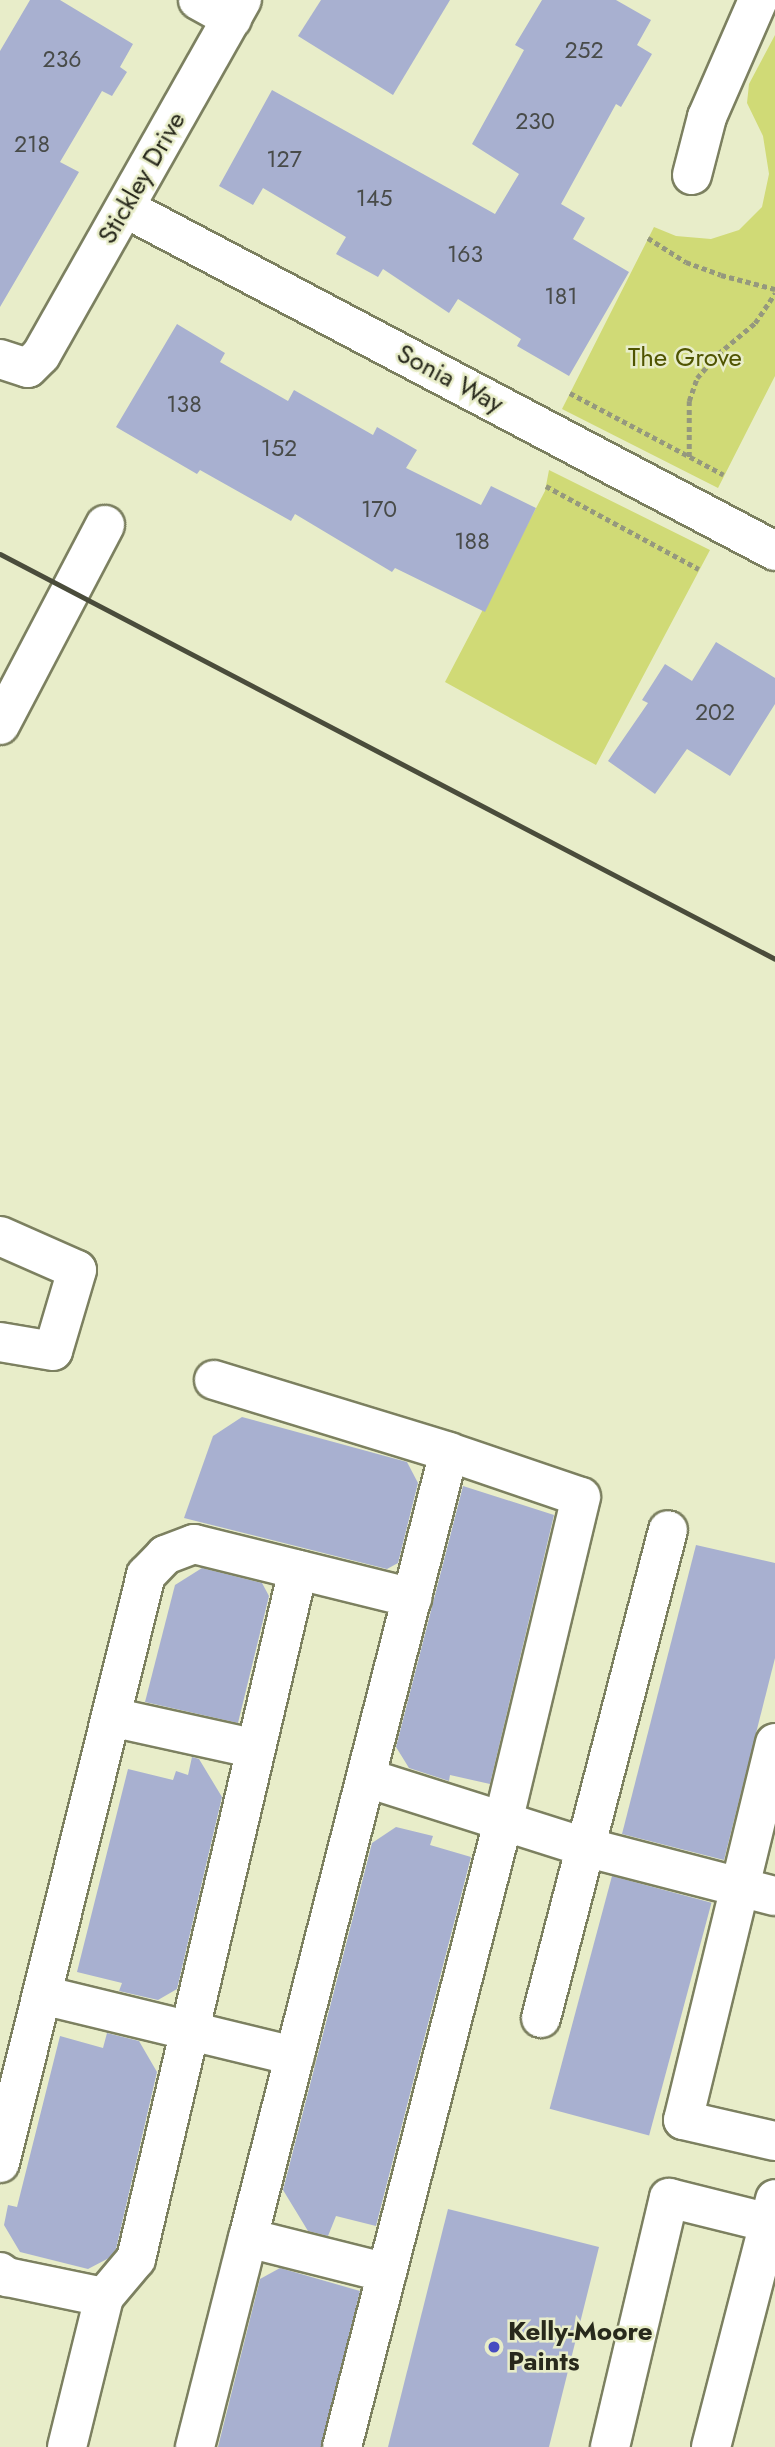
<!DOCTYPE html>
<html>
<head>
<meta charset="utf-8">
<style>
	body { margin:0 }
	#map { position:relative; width:775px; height:2447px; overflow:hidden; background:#e8edc9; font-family:Jost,sans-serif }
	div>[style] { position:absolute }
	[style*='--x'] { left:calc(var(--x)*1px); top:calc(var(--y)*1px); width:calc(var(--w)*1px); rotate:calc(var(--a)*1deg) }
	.green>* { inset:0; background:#d0da76 }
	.building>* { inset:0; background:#a8b0d0; transform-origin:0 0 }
	.path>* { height:4.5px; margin-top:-2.25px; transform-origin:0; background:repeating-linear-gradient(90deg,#95987e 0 5px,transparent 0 8.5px) }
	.roads { filter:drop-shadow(2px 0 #7c8060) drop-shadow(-2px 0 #7c8060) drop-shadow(0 2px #7c8060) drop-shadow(0 -2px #7c8060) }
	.minor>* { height:38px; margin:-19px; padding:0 19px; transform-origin:19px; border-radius:19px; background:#fff }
	.rail>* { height:5px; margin:-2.5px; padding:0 2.5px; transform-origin:2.5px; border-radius:2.5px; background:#4a4c3b }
	.dots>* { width:19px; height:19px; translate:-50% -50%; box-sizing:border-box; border:4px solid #e8edc9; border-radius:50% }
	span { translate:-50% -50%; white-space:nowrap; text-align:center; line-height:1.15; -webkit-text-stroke:5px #e8edc9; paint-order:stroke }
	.number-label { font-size:23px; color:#484b49 }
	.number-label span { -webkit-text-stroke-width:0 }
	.street-label { font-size:26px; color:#28291c }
	.park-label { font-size:26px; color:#4f5400 }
	.poi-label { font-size:26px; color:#28291c; font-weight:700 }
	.left { translate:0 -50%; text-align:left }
</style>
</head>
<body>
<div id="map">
	<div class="green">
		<i style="clip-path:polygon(775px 35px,775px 376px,718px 488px,562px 409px,654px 227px,676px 236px,711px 239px,739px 230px,762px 207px,769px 174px,763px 136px,747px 103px,749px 84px)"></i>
		<i style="clip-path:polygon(549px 470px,710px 550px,596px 765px,445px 682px,545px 491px)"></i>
	</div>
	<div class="building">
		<i style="clip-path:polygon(30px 0,60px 0,133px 44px,120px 67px,127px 72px,112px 96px,102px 91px,60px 162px,79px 172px,0 307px,0 51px)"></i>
		<i style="clip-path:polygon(321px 0,450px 0,393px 95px,298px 36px)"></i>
		<i style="clip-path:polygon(542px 0,616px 0,651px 20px,637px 45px,652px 54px,621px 107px,616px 104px,561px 204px,585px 218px,573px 239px,629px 272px,569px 376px,517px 346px,521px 339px,458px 299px,449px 313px,383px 269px,378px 277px,336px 254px,346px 237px,263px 188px,253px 205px,219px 186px,272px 90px,495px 214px,519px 174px,472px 144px,524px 50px,515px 45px)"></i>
		<i style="clip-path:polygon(177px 324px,225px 353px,220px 362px,288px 401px,294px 390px,373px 435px,377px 427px,417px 450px,406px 468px,481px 505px,491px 486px,536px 508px,485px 612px,395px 568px,392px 572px,295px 514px,291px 521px,200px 470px,197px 474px,116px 427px)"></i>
		<i style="clip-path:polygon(716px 642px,775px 678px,775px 704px,730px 776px,687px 749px,655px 794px,608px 761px,648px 703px,642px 700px,665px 664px,692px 681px)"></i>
		<i style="clip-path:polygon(242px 1417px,407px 1462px,418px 1483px,398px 1563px,387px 1569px,184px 1518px,213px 1436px)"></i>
		<i style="clip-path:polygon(463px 1486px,554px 1515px,490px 1784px,450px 1775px,449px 1781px,409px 1768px,396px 1747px)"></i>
		<i style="clip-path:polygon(696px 1545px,775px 1563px,775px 1658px,724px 1860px,622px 1834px)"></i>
		<i style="clip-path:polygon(202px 1568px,262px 1583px,269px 1596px,238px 1723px,145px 1702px,175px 1585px)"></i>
		<i style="clip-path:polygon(192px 1757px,199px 1759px,222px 1797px,177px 1989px,158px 2000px,119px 1991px,122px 1983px,77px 1972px,128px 1769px,173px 1780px,176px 1771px,188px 1775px)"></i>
		<i style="clip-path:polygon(396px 1827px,433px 1836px,430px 1845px,471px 1857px,376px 2226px,336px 2216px,328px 2236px,308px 2231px,283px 2190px,372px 1843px)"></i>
		<i style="left:612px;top:1876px;width:103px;height:241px;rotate:15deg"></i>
		<i style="clip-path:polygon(107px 2033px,139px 2041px,157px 2072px,116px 2249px,109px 2258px,88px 2269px,20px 2252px,4px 2225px,8px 2205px,17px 2207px,60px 2036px,103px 2048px)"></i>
		<i style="clip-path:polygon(448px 2209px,599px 2247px,549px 2447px,388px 2447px)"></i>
		<i style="clip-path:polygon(280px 2268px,360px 2291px,321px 2447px,218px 2447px,260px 2279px)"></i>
	</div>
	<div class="path">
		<i style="--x:648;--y:238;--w:45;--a:32.3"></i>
		<i style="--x:686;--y:262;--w:37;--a:20"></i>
		<i style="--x:721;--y:275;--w:56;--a:14.5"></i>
		<i style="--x:570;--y:393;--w:174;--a:28"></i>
		<i style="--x:689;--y:457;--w:56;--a:-90"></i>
		<i style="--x:689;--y:401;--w:24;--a:-71"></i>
		<i style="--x:697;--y:378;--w:32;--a:-49"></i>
		<i style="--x:718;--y:354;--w:48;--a:-40"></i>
		<i style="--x:755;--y:323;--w:36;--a:-56"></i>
		<i style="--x:546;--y:486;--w:174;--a:28.5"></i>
	</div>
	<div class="roads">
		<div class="minor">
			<i style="--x:198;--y:0;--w:39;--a:29"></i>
			<i style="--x:692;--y:175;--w:60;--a:-75.5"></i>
			<i style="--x:707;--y:117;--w:128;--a:-66.4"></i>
			<i style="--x:125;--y:208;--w:735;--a:27.82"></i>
			<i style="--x:0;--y:359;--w:29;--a:18"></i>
			<i style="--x:28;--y:368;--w:18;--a:-45"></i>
			<i style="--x:41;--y:355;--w:408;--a:-60.5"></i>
			<i style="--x:0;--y:725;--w:226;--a:-62.3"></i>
			<i style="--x:0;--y:1236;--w:84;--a:23.8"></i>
			<i style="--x:77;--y:1270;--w:84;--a:106.5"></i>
			<i style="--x:53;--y:1351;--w:54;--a:-170.4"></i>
			<i style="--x:214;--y:1380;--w:246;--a:17"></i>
			<i style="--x:449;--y:1452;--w:139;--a:18.8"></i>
			<i style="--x:581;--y:1497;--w:334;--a:103.5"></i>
			<i style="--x:503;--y:1822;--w:645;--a:104.45"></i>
			<i style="--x:111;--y:1717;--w:148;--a:12.4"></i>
			<i style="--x:775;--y:1743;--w:388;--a:103.7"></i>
			<i style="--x:683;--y:2120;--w:94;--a:12.9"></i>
			<i style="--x:367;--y:1778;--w:229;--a:17.6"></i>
			<i style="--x:585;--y:1847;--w:196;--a:14.5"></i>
			<i style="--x:42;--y:1995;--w:260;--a:13.6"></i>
			<i style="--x:541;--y:2018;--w:504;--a:-75.41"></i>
			<i style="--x:0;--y:2163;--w:606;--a:-76.06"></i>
			<i style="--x:146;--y:1575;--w:28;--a:-46"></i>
			<i style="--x:165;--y:1555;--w:31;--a:-21"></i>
			<i style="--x:194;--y:1544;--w:225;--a:13.9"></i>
			<i style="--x:248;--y:2238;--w:811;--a:-75.66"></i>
			<i style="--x:0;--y:2272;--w:9;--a:36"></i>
			<i style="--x:7;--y:2277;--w:99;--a:11.7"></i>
			<i style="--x:67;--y:2447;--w:154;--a:-76.1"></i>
			<i style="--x:104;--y:2297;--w:50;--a:-49.9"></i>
			<i style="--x:136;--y:2259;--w:708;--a:-76.77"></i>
			<i style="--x:195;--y:2447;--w:216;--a:-75.8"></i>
			<i style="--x:248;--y:2238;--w:143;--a:14.1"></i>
			<i style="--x:610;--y:2447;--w:256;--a:-76.7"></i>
			<i style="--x:669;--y:2198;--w:103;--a:14"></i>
			<i style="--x:711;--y:2447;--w:256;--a:-75.5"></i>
		</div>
	</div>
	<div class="rail">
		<i style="--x:0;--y:554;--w:874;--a:27.59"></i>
	</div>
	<div class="dots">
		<i style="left:494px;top:2347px;background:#474cc1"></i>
	</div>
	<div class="number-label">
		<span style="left:584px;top:50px">252</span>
		<span style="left:62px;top:59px">236</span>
		<span style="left:535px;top:121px">230</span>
		<span style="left:32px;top:144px">218</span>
		<span style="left:284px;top:159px">127</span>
		<span style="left:374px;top:198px">145</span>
		<span style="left:465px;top:254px">163</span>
		<span style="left:561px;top:296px">181</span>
		<span style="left:184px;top:404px">138</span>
		<span style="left:279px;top:448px">152</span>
		<span style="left:379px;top:509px">170</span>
		<span style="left:472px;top:541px">188</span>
		<span style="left:715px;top:712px">202</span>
	</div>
	<div class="street-label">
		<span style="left:142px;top:178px;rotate:-60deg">Stickley Drive</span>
		<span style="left:450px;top:379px;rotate:28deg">Sonia Way</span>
	</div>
	<div class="park-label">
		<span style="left:685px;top:358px">The Grove</span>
	</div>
	<div class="poi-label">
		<span class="left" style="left:508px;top:2347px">Kelly-Moore<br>Paints</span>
	</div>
</div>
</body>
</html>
